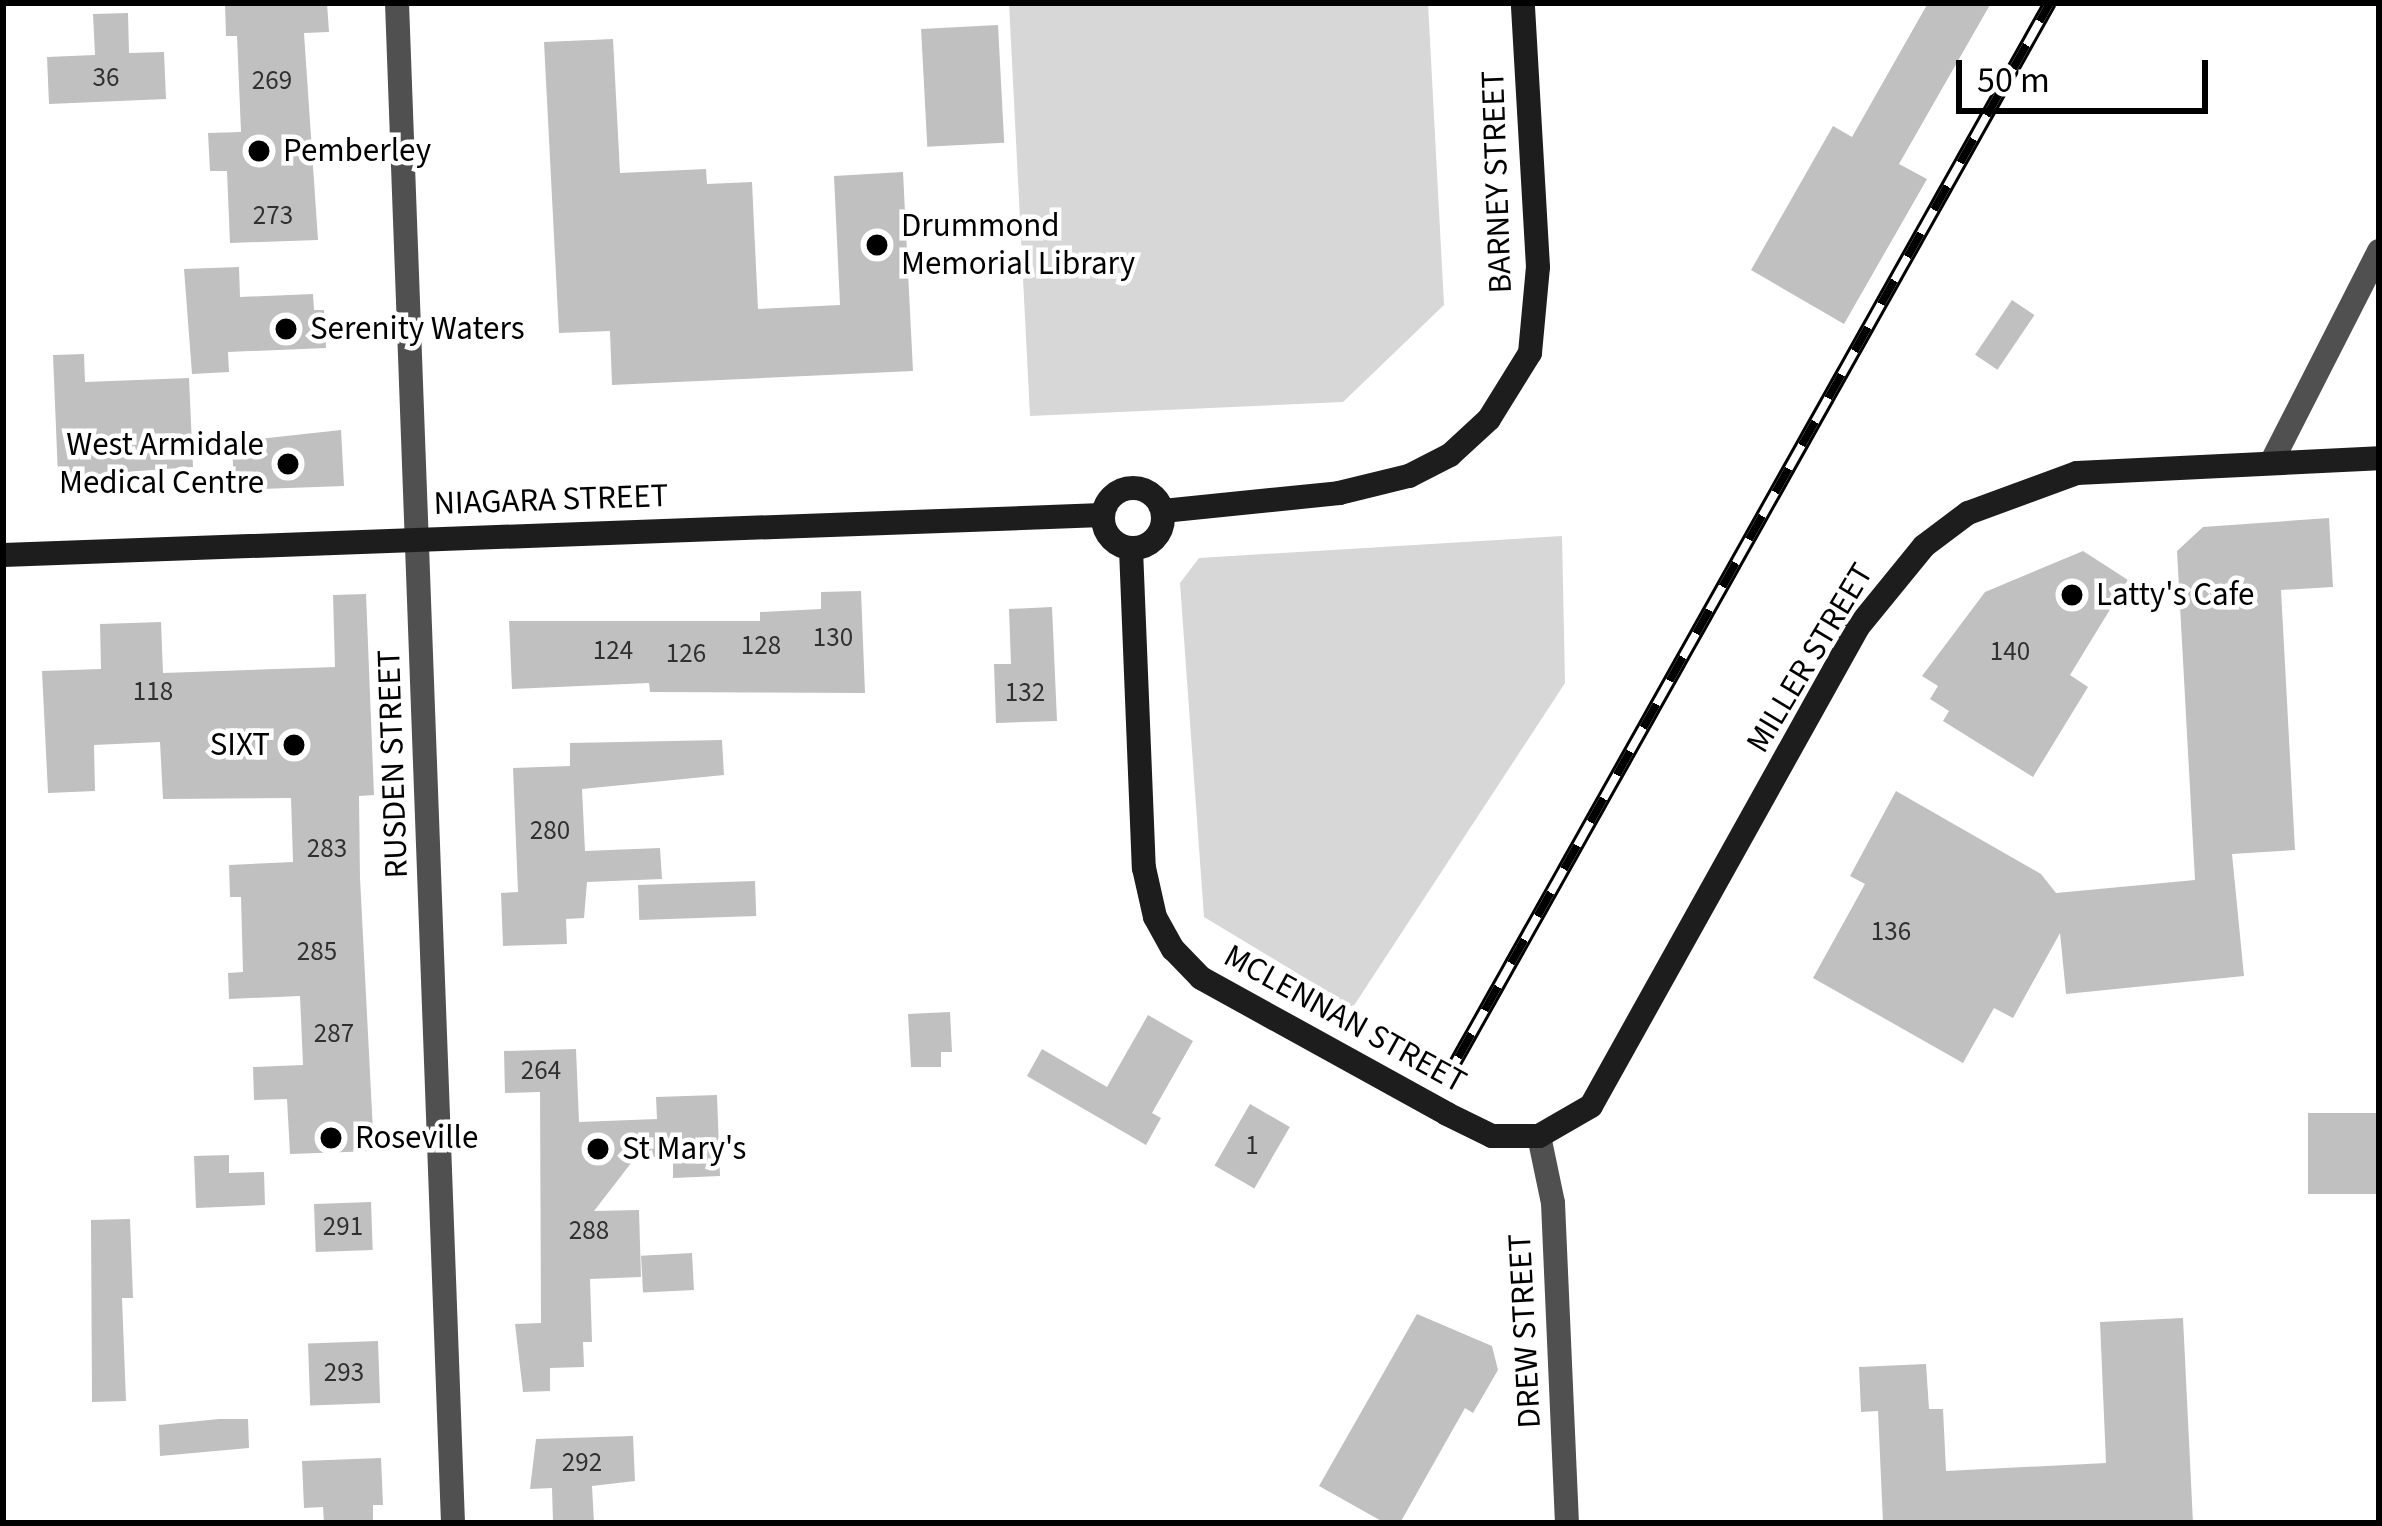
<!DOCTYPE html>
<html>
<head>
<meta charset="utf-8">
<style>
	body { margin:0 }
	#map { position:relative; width:2382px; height:1526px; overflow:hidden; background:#fff; font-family:"Source Sans 3",sans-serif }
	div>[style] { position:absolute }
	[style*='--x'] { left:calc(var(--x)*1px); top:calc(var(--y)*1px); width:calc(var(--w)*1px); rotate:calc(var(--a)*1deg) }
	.green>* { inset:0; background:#d7d7d7 }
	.building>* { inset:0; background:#c0c0c0; transform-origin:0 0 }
	.street>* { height:24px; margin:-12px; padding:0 12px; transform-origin:12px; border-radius:12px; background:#505050 }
	.secondary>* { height:24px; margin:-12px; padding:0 12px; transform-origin:12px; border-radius:12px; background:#1d1d1d }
	.secondary>.ring { margin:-12px; padding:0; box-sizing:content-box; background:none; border:24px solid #1d1d1d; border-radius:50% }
	.rail>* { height:14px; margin-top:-7px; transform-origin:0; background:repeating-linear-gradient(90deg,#fff 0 27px,#000 0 54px); box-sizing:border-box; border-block:3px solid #000 }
	.dots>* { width:33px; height:33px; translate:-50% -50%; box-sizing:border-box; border:6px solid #fff; border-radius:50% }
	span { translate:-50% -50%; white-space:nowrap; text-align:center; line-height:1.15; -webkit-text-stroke:9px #fff; paint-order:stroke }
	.number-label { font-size:27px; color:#303030 }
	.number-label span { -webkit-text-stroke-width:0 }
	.poi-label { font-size:33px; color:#000 }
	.left { translate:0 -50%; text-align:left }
	.right { translate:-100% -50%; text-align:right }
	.street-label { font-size:33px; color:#000 }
	.frame { position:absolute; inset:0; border:6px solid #000; pointer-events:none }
	.scale { position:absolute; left:1956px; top:60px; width:252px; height:54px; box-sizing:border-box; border:6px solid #000; border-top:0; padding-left:15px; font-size:36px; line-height:42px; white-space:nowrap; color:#000; -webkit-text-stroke:9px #fff; paint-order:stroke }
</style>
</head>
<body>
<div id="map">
	<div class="green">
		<i style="clip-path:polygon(1009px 3px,1428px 3px,1444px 305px,1343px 402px,1030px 416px)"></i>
		<i style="clip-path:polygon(1562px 536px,1565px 683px,1353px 1007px,1204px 917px,1180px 583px,1199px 558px)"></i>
	</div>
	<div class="building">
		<i style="clip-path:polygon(225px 3px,327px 3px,329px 32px,304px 33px,318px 240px,230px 243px,227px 171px,210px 171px,208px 133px,241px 132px,237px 36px,226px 36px)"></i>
		<i style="clip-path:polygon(1928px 3px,1991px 3px,1899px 164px,1927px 179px,1844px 324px,1751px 270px,1833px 126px,1852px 137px)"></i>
		<i style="clip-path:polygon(128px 13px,129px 53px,164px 52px,166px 99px,49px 104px,47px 57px,95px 55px,93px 14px)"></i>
		<i style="left:998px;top:25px;width:118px;height:77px;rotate:87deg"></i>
		<i style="clip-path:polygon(613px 39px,620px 173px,706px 169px,707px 184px,752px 182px,758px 309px,840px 305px,834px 176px,903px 172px,913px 371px,612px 385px,610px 331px,559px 333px,544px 42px)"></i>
		<i style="clip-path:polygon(239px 267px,240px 297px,313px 294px,314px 310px,324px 310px,326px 348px,228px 352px,229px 372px,192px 374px,184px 269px)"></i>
		<i style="left:2012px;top:300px;width:27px;height:66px;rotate:34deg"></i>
		<i style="clip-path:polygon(84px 354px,85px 382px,189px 378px,193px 467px,58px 477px,53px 355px)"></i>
		<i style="clip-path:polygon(341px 430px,344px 486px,234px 490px,232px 442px)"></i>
		<i style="clip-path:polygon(2329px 518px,2333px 587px,2281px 590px,2295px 850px,2232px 854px,2244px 976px,2066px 994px,2060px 933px,2013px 1018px,1994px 1008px,1963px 1063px,1813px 978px,1865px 884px,1850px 876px,1896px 791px,2041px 874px,2056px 893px,2195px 880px,2177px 551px,2203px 527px)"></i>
		<i style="clip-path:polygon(2083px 551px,2128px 580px,2070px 675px,2088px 687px,2033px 777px,1943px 721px,1949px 711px,1930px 699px,1938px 686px,1922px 676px,1985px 592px)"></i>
		<i style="clip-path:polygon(861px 591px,865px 693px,650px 692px,649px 683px,512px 689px,509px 621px,760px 621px,760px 612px,821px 609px,821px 592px)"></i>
		<i style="clip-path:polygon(366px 594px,374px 795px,359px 796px,360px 878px,374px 1151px,290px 1154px,287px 1099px,254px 1100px,253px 1067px,303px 1065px,300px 996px,229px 999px,228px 973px,243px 972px,241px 897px,230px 897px,229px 865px,293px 862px,291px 798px,163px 799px,160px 742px,94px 745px,95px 791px,48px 793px,42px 671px,101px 669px,100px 624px,161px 622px,163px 673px,335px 667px,333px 595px)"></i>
		<i style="clip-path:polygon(1052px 607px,1057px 721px,996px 723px,994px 664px,1011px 664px,1009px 609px)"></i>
		<i style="clip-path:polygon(722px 740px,724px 775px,582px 789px,585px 851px,660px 848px,662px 879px,587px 882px,584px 918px,566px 919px,567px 944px,503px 946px,501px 893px,518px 892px,513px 768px,570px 766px,570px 743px)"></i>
		<i style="left:755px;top:881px;width:35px;height:117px;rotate:88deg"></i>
		<i style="clip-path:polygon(950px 1012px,952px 1052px,941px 1052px,941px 1067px,911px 1067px,908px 1014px)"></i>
		<i style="clip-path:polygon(1148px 1015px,1193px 1041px,1152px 1113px,1161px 1118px,1146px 1145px,1027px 1076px,1042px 1049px,1107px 1087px)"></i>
		<i style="clip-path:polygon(576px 1049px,579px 1122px,657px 1119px,656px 1097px,717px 1095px,720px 1176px,673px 1178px,673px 1156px,635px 1158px,594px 1211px,639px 1210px,641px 1277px,590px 1279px,592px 1342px,583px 1342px,584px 1367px,550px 1368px,550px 1391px,523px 1392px,515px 1324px,541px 1323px,540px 1092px,505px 1093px,504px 1051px)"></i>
		<i style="left:1250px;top:1104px;width:46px;height:71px;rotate:30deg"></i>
		<i style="left:2379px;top:1113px;width:81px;height:71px;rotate:90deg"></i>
		<i style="clip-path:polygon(229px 1155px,229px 1173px,264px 1172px,265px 1205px,196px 1208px,194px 1156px)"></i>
		<i style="left:371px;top:1202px;width:48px;height:57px;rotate:88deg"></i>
		<i style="clip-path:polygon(130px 1219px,133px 1298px,122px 1298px,126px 1401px,92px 1402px,91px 1220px)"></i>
		<i style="left:692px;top:1253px;width:37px;height:51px;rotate:87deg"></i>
		<i style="clip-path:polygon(1417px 1314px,1492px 1346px,1498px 1370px,1473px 1413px,1465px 1408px,1400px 1523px,1385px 1523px,1319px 1486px)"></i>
		<i style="clip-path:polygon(2183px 1318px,2193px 1523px,1883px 1523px,1878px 1411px,1861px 1412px,1859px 1367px,1926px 1364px,1929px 1409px,1943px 1409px,1946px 1471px,2106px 1463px,2100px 1322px)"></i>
		<i style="left:378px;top:1341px;width:62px;height:70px;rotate:88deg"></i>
		<i style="clip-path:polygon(219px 1419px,248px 1419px,249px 1448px,160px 1456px,159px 1425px)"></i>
		<i style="clip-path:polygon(633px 1436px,635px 1481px,592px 1486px,594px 1523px,553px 1523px,552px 1488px,530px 1489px,536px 1439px)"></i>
		<i style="clip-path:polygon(381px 1458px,383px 1505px,373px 1505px,373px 1523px,324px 1523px,323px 1507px,304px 1508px,302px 1461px)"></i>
	</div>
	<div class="street">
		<i style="--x:397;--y:3;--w:1521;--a:87.89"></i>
		<i style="--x:2271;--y:463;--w:238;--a:-63"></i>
		<i style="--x:1539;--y:1136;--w:68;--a:78.2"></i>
		<i style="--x:1553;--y:1203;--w:320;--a:87.5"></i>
	</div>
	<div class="secondary">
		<i class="ring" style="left:1103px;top:488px;width:36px;height:36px"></i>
		<i style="--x:1163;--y:511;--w:177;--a:-5.8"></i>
		<i style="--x:1339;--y:493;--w:72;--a:-13.7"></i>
		<i style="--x:1409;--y:476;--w:46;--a:-27.1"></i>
		<i style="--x:1450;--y:455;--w:53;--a:-42.7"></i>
		<i style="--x:1489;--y:419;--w:78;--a:-58.2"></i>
		<i style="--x:1530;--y:353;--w:86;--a:-84.7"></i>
		<i style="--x:1538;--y:267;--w:264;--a:-93.3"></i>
		<i style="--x:1131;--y:549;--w:319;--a:87.7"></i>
		<i style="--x:1144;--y:868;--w:50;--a:77.3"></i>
		<i style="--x:1155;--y:917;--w:37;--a:61"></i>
		<i style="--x:1173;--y:949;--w:40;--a:46"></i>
		<i style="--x:1201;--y:978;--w:281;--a:28.9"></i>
		<i style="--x:1447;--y:1114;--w:50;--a:26.1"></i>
		<i style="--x:1492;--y:1136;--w:47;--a:0"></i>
		<i style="--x:1539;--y:1136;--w:60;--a:-30"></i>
		<i style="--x:1591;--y:1106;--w:548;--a:-60.86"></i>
		<i style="--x:1858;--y:627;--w:104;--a:-50.8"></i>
		<i style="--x:1924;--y:546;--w:55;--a:-36.9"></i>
		<i style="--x:1968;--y:513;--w:116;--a:-20.2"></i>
		<i style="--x:2077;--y:473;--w:302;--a:-2.8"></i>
		<i style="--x:3;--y:555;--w:1100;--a:-2.08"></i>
	</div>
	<div class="rail">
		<i style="--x:1445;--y:1081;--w:1236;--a:-60.7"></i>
	</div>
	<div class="dots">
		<i style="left:259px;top:151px;background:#000"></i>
		<i style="left:877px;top:245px;background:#000"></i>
		<i style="left:286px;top:329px;background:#000"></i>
		<i style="left:288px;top:464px;background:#000"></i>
		<i style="left:2072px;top:595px;background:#000"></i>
		<i style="left:294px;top:745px;background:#000"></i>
		<i style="left:331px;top:1138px;background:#000"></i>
		<i style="left:598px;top:1149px;background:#000"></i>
	</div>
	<div class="number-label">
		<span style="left:106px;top:78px">36</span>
		<span style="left:272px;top:81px">269</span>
		<span style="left:273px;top:216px">273</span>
		<span style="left:833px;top:638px">130</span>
		<span style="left:761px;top:646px">128</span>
		<span style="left:613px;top:651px">124</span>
		<span style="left:2010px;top:652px">140</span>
		<span style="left:686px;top:654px">126</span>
		<span style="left:153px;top:692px">118</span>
		<span style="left:1025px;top:693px">132</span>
		<span style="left:550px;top:831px">280</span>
		<span style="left:327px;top:849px">283</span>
		<span style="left:1891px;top:932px">136</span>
		<span style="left:317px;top:952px">285</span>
		<span style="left:334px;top:1034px">287</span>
		<span style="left:541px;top:1071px">264</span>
		<span style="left:1252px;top:1146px">1</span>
		<span style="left:343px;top:1227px">291</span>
		<span style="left:589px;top:1231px">288</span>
		<span style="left:344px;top:1373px">293</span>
		<span style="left:582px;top:1463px">292</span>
	</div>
	<div class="poi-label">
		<span class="left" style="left:283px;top:151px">Pemberley</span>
		<span class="left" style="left:901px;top:245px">Drummond<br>Memorial Library</span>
		<span class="left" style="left:310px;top:329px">Serenity Waters</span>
		<span class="right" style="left:264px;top:464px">West Armidale<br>Medical Centre</span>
		<span class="left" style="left:2096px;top:595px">Latty's Cafe</span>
		<span class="right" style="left:270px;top:745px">SIXT</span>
		<span class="left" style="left:355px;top:1138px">Roseville</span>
		<span class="left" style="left:622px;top:1149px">St Mary's</span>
	</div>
	<div class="street-label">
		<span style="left:1497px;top:182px;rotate:-92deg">BARNEY STREET</span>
		<span style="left:551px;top:500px;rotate:-2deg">NIAGARA STREET</span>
		<span style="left:1810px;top:658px;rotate:-59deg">MILLER STREET</span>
		<span style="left:393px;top:764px;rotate:-92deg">RUSDEN STREET</span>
		<span style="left:1345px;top:1019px;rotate:29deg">MCLENNAN STREET</span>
		<span style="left:1525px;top:1331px;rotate:-93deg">DREW STREET</span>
	</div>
	<div class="frame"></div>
	<div class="scale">50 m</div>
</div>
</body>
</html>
